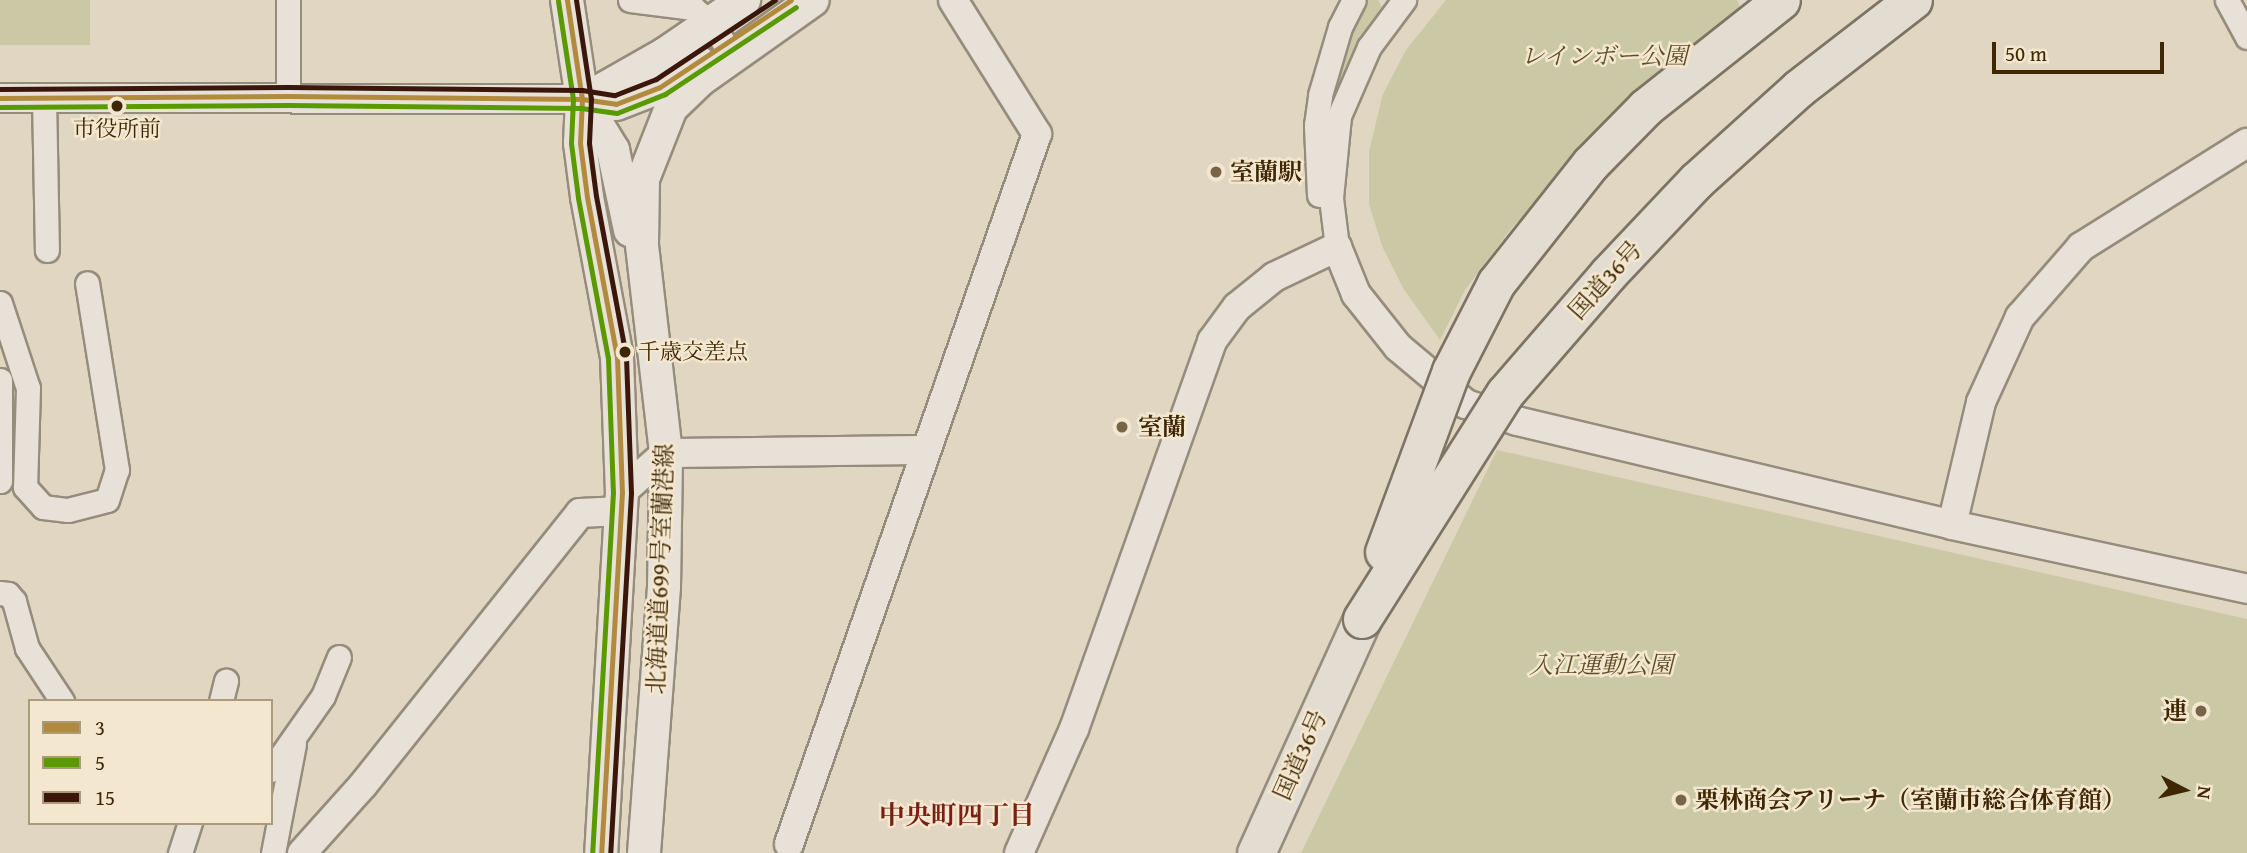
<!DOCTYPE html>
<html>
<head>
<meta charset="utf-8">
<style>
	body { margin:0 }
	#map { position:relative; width:2247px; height:853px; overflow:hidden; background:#e1d6c2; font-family:"Gentium Book Plus","Noto Serif JP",serif }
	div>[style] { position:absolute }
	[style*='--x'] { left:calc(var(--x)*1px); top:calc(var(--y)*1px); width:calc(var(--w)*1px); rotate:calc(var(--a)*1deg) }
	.green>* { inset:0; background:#cbc9a5; transform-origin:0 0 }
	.roads { filter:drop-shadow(2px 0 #968c7c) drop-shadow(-2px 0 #968c7c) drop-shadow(0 2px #968c7c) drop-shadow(0 -2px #968c7c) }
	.minor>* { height:23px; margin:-11.5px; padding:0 11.5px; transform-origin:11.5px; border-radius:11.5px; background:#e7e1d7 }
	.tertiary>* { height:28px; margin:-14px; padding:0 14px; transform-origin:14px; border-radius:14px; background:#e7e1d7 }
	.secondary>* { height:32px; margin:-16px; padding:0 16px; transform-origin:16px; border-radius:16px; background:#e7e1d7 }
	.trunk>* { height:37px; margin:-18.5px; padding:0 18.5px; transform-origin:18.5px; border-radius:18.5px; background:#e3ddd1 }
	.bridges { filter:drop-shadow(2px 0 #7d7464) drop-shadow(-2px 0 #7d7464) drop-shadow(0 2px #7d7464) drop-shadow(0 -2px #7d7464) }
	.trunk-bridge>* { height:37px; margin:-18.5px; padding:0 18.5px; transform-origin:18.5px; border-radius:18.5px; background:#e3ddd1 }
	.bus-1>* { height:5px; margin:-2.5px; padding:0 2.5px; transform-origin:2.5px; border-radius:2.5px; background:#b28a3e }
	.bus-2>* { height:5px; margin:-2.5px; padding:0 2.5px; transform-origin:2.5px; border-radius:2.5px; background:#5a9a01 }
	.bus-3>* { height:5px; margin:-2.5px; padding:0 2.5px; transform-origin:2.5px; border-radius:2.5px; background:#3b170b }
	.dots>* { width:19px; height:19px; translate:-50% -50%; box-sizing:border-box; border:4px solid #f4e7cf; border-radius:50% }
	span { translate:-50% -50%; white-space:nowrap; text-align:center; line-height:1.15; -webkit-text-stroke:5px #f4e7cf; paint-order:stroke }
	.bus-label { font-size:22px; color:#3f2703 }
	.left { translate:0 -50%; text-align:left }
	.park-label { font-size:24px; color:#5e4d26; font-style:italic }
	.poi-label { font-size:24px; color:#3f2703; font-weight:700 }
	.right { translate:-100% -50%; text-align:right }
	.street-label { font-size:24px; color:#3f2703 }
	.neighbourhood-label { font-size:26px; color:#7a1f14; font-weight:700 }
	.legend { position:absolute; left:28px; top:699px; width:245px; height:126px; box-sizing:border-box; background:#f4e7cf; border:2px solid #ac9a7d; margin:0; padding:9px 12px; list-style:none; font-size:21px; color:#3f2703 }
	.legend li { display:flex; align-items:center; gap:14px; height:35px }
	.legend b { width:35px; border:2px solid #ac9a7d }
	.north { position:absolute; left:2149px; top:755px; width:70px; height:70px; -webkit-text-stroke:5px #f4e7cf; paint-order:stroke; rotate:97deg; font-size:19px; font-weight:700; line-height:28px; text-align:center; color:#3f2703 }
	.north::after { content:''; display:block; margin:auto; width:24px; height:32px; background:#3f2703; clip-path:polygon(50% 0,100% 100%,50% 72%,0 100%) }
	.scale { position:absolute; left:1992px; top:42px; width:172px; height:32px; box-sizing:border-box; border:4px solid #3f2703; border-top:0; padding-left:9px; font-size:21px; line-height:24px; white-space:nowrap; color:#3f2703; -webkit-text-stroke:5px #f4e7cf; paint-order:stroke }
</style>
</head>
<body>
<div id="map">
	<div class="green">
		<i style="left:0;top:0;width:90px;height:45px"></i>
		<i style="clip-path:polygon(1364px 0,1378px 0,1384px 11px,1333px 108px,1338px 53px)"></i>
		<i style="clip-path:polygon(1446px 0,1737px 0,1741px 9px,1514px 225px,1465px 290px,1440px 340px,1403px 288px,1382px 246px,1369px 204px,1369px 151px,1383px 94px,1406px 50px)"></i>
		<i style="clip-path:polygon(1497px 450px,2247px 619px,2247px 853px,1301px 853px)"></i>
	</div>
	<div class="roads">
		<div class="minor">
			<i style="--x:630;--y:0;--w:64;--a:7.2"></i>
			<i style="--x:693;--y:8;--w:23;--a:40"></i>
			<i style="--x:711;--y:23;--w:40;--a:57.1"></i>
			<i style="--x:2227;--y:0;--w:42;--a:61.6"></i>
			<i style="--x:288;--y:96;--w:96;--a:-90"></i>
			<i style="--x:44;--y:97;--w:153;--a:88.9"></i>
			<i style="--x:1319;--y:195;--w:70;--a:-92.5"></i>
			<i style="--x:1316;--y:125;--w:30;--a:-82"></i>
			<i style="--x:1320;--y:95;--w:71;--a:-73.6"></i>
			<i style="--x:1340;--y:27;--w:30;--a:-63"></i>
			<i style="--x:1337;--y:247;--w:49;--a:-97"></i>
			<i style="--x:1331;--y:198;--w:82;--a:-84.4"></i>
			<i style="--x:1339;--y:116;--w:75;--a:-66.5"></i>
			<i style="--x:1369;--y:47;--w:59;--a:-53.3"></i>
			<i style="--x:0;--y:303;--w:89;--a:71.8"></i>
			<i style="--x:28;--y:388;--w:99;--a:91.7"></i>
			<i style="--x:25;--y:487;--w:27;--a:48"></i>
			<i style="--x:43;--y:507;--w:25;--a:7"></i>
			<i style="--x:68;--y:510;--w:40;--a:-14.4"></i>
			<i style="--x:107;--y:500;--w:32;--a:-72"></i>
			<i style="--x:117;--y:470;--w:189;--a:-99.1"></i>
			<i style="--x:0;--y:380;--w:101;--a:90"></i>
			<i style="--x:0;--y:593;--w:8;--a:7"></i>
			<i style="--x:8;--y:594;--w:9;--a:49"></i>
			<i style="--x:14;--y:601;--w:49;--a:74.5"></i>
			<i style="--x:27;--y:648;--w:64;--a:56.6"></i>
			<i style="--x:221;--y:701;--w:21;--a:-76"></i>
			<i style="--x:271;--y:770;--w:90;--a:-54.9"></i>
			<i style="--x:323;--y:696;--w:42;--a:-67.7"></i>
			<i style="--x:180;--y:853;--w:32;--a:-72"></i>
			<i style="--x:273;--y:853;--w:111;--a:-79.1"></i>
		</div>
		<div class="tertiary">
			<i style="--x:0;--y:98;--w:582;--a:0.1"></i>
			<i style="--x:622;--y:492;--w:59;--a:-41.6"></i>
			<i style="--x:666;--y:453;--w:260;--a:-0.7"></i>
			<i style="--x:1952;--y:525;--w:126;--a:-76.7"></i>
			<i style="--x:1981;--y:402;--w:94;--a:-65.4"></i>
			<i style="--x:2020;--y:317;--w:93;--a:-48.9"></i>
			<i style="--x:2081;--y:247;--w:196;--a:-32.1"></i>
			<i style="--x:789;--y:844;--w:752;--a:-70.75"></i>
			<i style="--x:1037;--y:134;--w:158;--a:-122.1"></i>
			<i style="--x:302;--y:853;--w:91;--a:-48.1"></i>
			<i style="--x:363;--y:785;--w:348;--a:-51.4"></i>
			<i style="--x:580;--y:513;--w:41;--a:-2.8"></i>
			<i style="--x:1019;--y:853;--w:136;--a:-66.1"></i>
			<i style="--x:1074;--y:729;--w:412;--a:-70.4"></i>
			<i style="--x:1212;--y:341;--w:42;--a:-53.7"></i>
			<i style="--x:1237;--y:307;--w:48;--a:-39"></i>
			<i style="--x:1274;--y:277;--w:70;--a:-25.5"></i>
			<i style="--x:1337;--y:247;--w:51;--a:68"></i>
			<i style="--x:1356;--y:294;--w:68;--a:51.6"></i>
			<i style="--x:1398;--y:347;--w:89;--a:40"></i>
			<i style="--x:1466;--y:404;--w:54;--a:18.4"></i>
			<i style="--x:1517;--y:421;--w:447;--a:13.4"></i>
			<i style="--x:1952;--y:525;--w:302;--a:12.2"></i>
		</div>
		<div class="secondary">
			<i style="--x:567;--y:0;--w:100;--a:81.4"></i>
			<i style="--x:582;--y:99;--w:44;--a:92.6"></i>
			<i style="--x:580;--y:143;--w:54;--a:82.6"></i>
			<i style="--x:587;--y:197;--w:163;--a:79.4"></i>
			<i style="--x:617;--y:357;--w:135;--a:87.9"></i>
			<i style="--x:622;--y:492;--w:362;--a:93.3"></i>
			<i style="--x:593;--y:95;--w:83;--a:-29.7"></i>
			<i style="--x:665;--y:54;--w:96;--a:-34.4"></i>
			<i style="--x:582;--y:99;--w:34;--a:8"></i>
			<i style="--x:616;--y:104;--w:47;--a:-21.1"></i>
			<i style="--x:660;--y:87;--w:46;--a:-32.7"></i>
			<i style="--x:582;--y:99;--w:60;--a:58.7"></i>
			<i style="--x:613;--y:150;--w:82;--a:78"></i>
			<i style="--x:644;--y:853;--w:267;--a:-85.7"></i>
			<i style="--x:664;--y:587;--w:134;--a:-89.1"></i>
			<i style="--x:666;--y:453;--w:210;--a:-96.6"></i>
			<i style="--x:642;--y:244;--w:65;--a:-89.1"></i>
			<i style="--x:643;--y:179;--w:76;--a:-68.5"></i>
			<i style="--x:671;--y:108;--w:40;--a:-44"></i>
			<i style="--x:700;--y:80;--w:138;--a:-35.3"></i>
		</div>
		<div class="trunk">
			<i style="--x:1256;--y:853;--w:257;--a:-65.6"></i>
		</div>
	</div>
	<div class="bridges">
		<div class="trunk-bridge">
			<i style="--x:1384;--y:552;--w:193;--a:-69.7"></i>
			<i style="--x:1451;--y:371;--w:99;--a:-62.9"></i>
			<i style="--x:1496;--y:283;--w:152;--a:-51.7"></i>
			<i style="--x:1590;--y:164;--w:80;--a:-45.5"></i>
			<i style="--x:1646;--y:107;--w:172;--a:-38.4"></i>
			<i style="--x:1362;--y:619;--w:267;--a:-57.7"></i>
			<i style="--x:1505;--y:393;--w:157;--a:-49.1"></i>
			<i style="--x:1608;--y:274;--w:129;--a:-46.6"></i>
			<i style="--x:1697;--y:180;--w:137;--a:-42"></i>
			<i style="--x:1799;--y:88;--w:144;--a:-37.7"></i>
		</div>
	</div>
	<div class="bus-1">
		<i style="--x:567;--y:0;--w:100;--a:81.4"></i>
		<i style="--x:582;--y:99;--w:44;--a:92.6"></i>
		<i style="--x:580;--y:143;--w:54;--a:82.6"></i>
		<i style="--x:587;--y:197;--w:163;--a:79.4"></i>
		<i style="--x:617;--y:357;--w:135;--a:87.9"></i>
		<i style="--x:622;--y:492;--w:362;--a:93.3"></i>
		<i style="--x:0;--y:98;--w:288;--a:-0.4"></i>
		<i style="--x:288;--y:96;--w:294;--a:0.6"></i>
		<i style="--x:582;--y:99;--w:34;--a:8"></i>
		<i style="--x:616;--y:104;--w:47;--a:-21.1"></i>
		<i style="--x:660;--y:87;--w:157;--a:-33.6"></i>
	</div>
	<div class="bus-2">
		<i style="--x:558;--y:1;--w:99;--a:81.3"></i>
		<i style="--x:573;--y:99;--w:44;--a:92.6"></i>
		<i style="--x:571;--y:143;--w:55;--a:82.7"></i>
		<i style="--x:578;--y:198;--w:163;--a:79.4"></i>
		<i style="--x:608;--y:358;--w:134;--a:87.9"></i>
		<i style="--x:613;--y:492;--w:361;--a:93.3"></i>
		<i style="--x:0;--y:107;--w:288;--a:-0.4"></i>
		<i style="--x:288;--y:105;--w:293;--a:0.6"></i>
		<i style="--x:581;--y:108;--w:36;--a:8"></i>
		<i style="--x:617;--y:113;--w:52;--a:-21.6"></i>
		<i style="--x:665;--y:94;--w:157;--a:-33.6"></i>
	</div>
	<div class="bus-3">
		<i style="--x:576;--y:0;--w:100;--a:81.4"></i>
		<i style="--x:591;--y:99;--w:44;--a:92.6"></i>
		<i style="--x:589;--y:143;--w:53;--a:82.5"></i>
		<i style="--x:596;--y:196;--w:164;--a:79.4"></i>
		<i style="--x:626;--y:357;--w:136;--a:87.9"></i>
		<i style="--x:631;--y:493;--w:361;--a:93.3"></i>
		<i style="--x:0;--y:89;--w:288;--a:-0.4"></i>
		<i style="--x:288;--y:87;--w:294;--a:0.6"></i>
		<i style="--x:582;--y:90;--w:33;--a:9"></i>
		<i style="--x:615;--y:95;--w:44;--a:-21.3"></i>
		<i style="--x:656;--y:79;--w:143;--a:-33.6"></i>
	</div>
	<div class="dots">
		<i style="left:117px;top:106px;background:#3f2703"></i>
		<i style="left:1216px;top:172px;background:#786446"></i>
		<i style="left:625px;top:352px;background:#3f2703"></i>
		<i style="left:1122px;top:427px;background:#786446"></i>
		<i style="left:2201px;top:711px;background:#786446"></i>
		<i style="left:1681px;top:800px;background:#786446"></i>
	</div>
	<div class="bus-label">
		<span style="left:117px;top:129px">市役所前</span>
		<span class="left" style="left:638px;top:352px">千歳交差点</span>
	</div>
	<div class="park-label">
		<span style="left:1604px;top:56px">レインボー公園</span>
		<span style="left:1601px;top:665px">入江運動公園</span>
	</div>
	<div class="poi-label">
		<span class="left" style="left:1230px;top:172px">室蘭駅</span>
		<span class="left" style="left:1138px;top:427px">室蘭</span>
		<span class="right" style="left:2187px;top:711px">連</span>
		<span class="left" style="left:1695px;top:800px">栗林商会アリーナ（室蘭市総合体育館）</span>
	</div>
	<div class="street-label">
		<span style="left:1605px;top:280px;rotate:-48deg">国道36号</span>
		<span style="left:660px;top:569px;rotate:-88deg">北海道道699号室蘭港線</span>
		<span style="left:1300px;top:755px;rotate:-66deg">国道36号</span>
	</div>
	<div class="neighbourhood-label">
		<span style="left:957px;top:815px">中央町四丁目</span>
	</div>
	<ul class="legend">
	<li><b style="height:9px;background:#b28a3e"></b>3</li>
	<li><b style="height:9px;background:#5a9a01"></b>5</li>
	<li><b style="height:9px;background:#3b170b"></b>15</li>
	</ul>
	<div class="north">N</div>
	<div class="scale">50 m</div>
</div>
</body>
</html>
